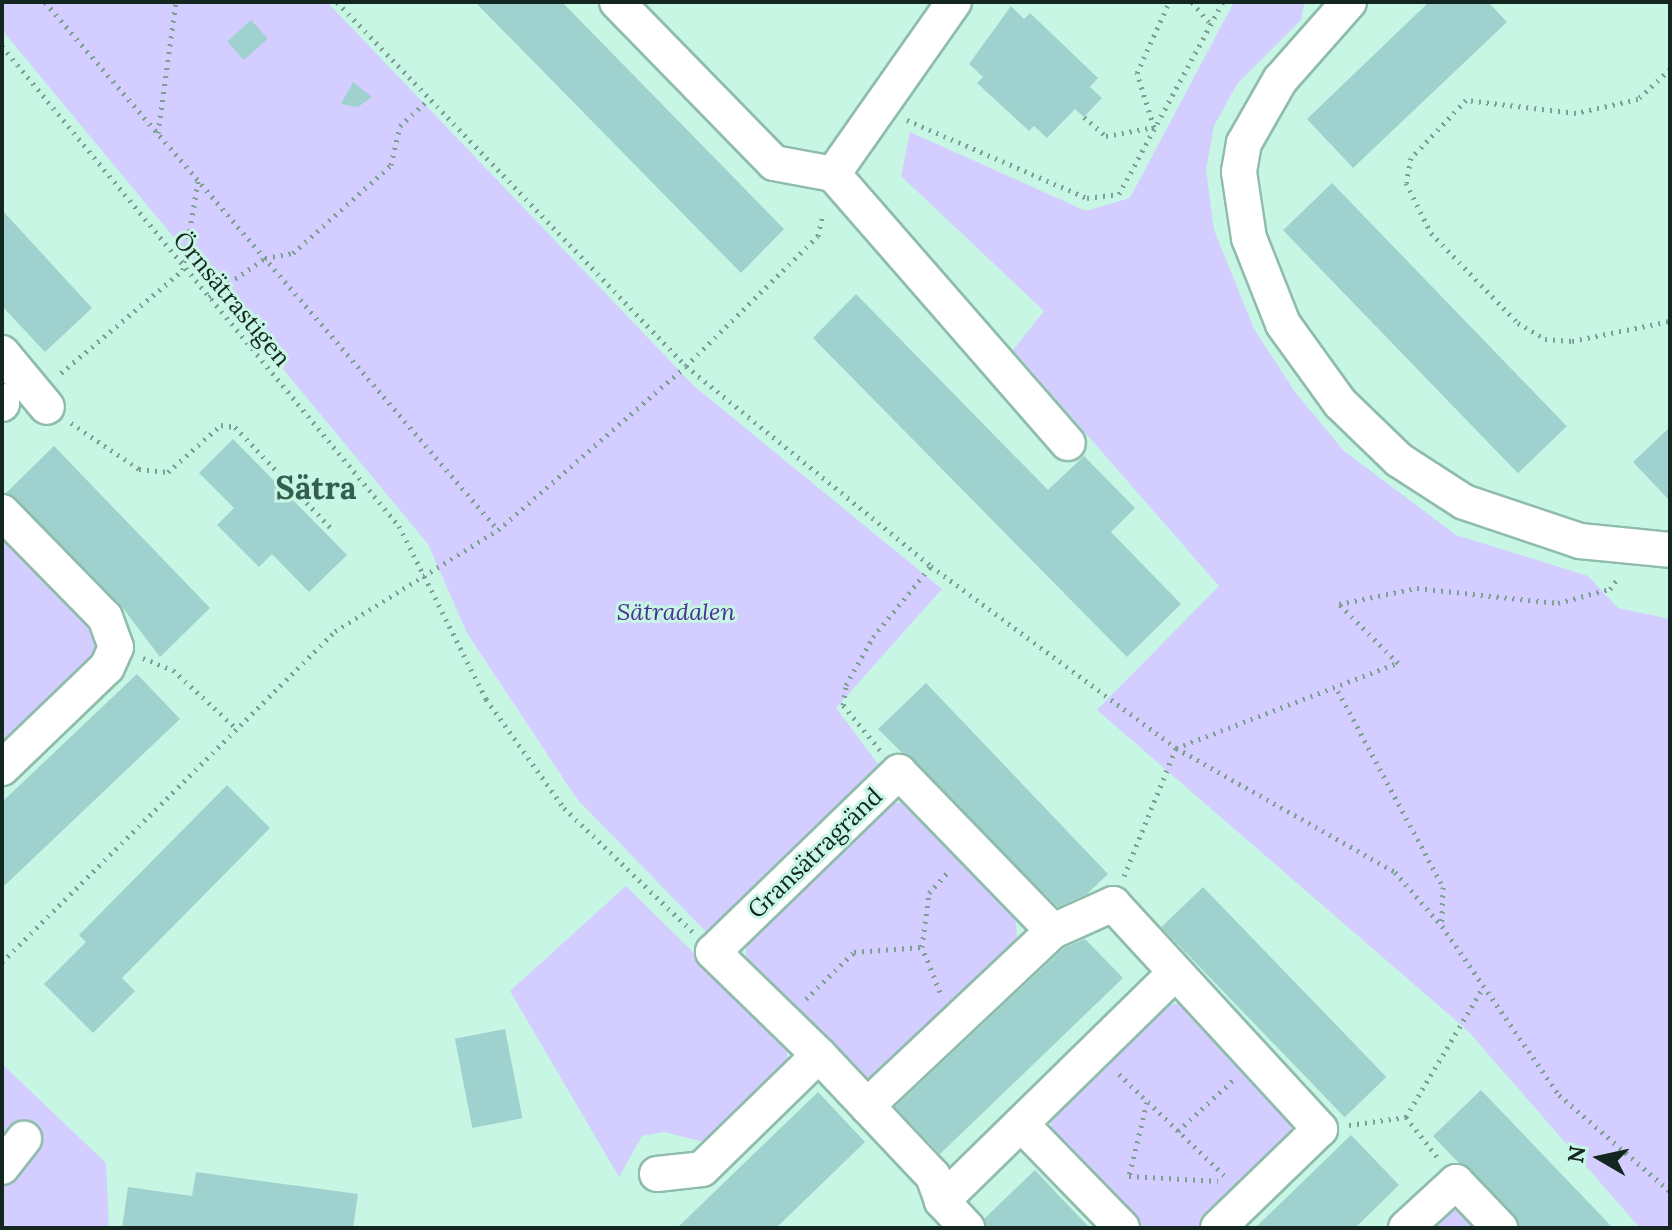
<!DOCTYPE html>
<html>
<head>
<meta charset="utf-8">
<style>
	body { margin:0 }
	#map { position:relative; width:1672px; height:1230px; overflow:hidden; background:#c7f6e4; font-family:Lora,serif }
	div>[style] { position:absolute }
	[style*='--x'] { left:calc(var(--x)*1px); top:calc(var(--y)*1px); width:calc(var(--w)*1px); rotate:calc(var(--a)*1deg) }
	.green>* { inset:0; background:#d3ceff }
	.building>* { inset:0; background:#9fd2ce; transform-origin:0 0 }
	.path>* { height:5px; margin-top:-2.5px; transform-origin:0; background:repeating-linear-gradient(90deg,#7da093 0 2px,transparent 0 8px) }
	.roads { filter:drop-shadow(2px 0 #8fbcab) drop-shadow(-2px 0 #8fbcab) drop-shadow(0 2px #8fbcab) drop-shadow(0 -2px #8fbcab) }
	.minor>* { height:34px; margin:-17px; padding:0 17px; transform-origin:17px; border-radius:17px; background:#fff }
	span { translate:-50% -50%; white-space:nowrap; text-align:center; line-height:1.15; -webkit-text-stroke:6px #c7f6e4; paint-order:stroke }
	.street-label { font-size:24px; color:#142620 }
	.park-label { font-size:24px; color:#4b3493; font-style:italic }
	.district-label { font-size:32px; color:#345f50; font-weight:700 }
	.frame { position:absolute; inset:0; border:4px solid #142620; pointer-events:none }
	.north { position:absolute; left:1560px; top:1118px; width:80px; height:80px; -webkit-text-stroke:6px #c7f6e4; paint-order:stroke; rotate:279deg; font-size:22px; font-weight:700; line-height:32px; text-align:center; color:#142620 }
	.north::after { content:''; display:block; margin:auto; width:28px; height:36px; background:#142620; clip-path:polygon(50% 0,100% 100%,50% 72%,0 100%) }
</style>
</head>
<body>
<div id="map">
	<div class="green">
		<i style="clip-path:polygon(2px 2px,327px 2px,694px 386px,942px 589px,836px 708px,884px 772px,709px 935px,577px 799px,467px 633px,428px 544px,2px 30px)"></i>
		<i style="clip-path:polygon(1234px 2px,1304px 4px,1301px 20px,1237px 84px,1214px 126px,1206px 170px,1214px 230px,1254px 329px,1295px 392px,1344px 451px,1456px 535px,1588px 576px,1618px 608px,1670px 619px,1670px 1228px,1640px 1228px,1468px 1031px,1097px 710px,1219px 586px,1013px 350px,1044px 311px,901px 176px,910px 132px,1086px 211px,1130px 198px)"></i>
		<i style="clip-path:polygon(2px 536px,109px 646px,2px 751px)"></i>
		<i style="clip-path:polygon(885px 802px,905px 803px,1015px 910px,1017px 939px,877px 1078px,855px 1077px,746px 961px,746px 946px)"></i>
		<i style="clip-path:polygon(626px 886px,788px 1046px,786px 1066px,708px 1143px,664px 1132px,642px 1136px,619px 1177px,510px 991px)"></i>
		<i style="clip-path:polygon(1178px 1003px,1290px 1114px,1292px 1137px,1201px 1228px,1144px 1228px,1051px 1130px,1051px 1115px,1159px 1009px)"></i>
		<i style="clip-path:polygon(2px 1064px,106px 1163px,109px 1228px,2px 1228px)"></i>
		<i style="clip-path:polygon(1444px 1208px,1464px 1210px,1481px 1228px,1422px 1228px)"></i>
	</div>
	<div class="building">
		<i style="clip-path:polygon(475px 2px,562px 2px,784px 229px,741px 273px)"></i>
		<i style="clip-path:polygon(1429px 2px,1488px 2px,1507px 22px,1353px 168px,1307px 119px)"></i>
		<i style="clip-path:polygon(1011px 6px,1024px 19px,1030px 13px,1098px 78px,1090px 87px,1102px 98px,1084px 117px,1075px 109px,1047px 138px,1034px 126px,1029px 131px,977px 83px,983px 77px,969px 64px)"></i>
		<i style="left:251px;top:20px;width:25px;height:32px;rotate:48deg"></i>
		<i style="clip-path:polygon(353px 82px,372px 97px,358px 107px,341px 104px)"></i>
		<i style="left:1332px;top:183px;width:338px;height:68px;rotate:46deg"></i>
		<i style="clip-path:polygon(2px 210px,92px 308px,45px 352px,2px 306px)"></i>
		<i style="clip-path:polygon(856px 294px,1048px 490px,1084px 456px,1135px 508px,1111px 532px,1181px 604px,1127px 657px,813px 338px)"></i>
		<i style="clip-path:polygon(1670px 427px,1670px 501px,1633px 462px)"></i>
		<i style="clip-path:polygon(233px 439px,347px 555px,309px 592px,272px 554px,259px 567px,217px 525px,234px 508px,199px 473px)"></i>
		<i style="clip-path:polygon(54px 446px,210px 608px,160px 657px,119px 603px,6px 493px)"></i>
		<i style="clip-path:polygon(137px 674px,180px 719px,2px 888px,2px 802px)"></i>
		<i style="clip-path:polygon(926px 683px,1108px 874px,1087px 894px,1058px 907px,878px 729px)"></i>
		<i style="clip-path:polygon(227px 785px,270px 828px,122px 978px,135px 991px,93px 1033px,44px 984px,86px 942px,79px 935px)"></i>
		<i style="left:1203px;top:887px;width:264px;height:58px;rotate:46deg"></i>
		<i style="clip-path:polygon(1085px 939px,1123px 978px,940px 1154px,895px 1107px,1064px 948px)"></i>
		<i style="left:505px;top:1029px;width:91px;height:51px;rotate:79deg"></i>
		<i style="clip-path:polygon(1481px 1090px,1613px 1228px,1521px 1228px,1433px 1136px)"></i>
		<i style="clip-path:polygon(818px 1092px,865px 1142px,776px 1228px,677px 1228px)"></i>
		<i style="clip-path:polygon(1351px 1135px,1399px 1185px,1355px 1228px,1255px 1228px)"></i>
		<i style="clip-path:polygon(1035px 1170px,1060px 1197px,1090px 1228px,986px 1228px,984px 1219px)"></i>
		<i style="clip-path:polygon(196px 1172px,358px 1194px,353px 1228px,122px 1228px,128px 1187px,192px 1196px)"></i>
	</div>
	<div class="path">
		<i style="--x:45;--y:2;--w:696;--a:49.37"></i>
		<i style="--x:337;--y:2;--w:504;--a:46.21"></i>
		<i style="--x:686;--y:366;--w:316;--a:39.2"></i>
		<i style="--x:931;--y:566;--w:305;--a:36.6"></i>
		<i style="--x:1176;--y:748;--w:252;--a:29.5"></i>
		<i style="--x:1395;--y:872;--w:72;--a:49"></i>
		<i style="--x:1442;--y:926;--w:206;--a:55.3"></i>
		<i style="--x:1559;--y:1095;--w:147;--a:40.9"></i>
		<i style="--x:1192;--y:2;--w:26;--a:50"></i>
		<i style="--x:2;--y:46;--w:623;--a:50.41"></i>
		<i style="--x:399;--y:526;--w:194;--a:63.3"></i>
		<i style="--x:486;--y:699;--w:134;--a:54.4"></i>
		<i style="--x:564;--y:808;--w:178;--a:43.9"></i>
		<i style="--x:1670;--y:69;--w:44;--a:136.8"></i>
		<i style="--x:1638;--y:99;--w:64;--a:167.3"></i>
		<i style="--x:1576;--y:113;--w:111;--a:-173.3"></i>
		<i style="--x:1466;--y:100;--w:80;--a:133.5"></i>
		<i style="--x:1411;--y:158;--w:25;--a:101"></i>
		<i style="--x:1406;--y:183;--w:56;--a:63.4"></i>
		<i style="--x:1431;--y:233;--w:125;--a:46"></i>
		<i style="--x:1518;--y:323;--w:31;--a:31"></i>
		<i style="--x:1545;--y:339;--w:27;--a:4"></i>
		<i style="--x:1572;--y:341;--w:100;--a:-11.5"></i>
		<i style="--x:1084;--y:117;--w:29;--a:41"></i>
		<i style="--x:1106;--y:136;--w:49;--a:-10.6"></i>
		<i style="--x:1154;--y:127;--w:57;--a:-107.5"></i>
		<i style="--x:1137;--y:73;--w:78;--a:-65.7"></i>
		<i style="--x:907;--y:120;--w:196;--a:23.4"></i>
		<i style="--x:1087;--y:198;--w:32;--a:-7"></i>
		<i style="--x:1119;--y:194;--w:218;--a:-61.6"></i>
		<i style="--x:158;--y:133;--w:132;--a:-82.2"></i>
		<i style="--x:209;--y:297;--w:68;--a:-34.9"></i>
		<i style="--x:265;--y:258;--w:28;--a:-10"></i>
		<i style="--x:293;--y:253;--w:132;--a:-41.9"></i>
		<i style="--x:391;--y:165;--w:40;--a:-77"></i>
		<i style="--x:400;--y:126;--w:40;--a:-43"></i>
		<i style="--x:61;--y:373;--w:160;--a:-40.2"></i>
		<i style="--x:183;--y:270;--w:90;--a:-80.4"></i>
		<i style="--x:71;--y:423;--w:82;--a:34.1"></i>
		<i style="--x:139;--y:469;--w:29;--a:6"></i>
		<i style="--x:168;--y:472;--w:71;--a:-41.6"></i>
		<i style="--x:221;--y:425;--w:14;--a:8"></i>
		<i style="--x:235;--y:427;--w:139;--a:46.5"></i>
		<i style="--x:143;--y:658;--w:32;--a:22"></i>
		<i style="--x:173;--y:670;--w:87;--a:42.7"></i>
		<i style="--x:1338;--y:691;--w:222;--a:61.8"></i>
		<i style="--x:1443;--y:887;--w:38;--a:92"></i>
		<i style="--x:880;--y:750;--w:58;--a:-129.4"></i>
		<i style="--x:843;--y:705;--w:20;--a:-81"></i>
		<i style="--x:846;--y:685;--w:55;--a:-60.6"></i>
		<i style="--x:873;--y:637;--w:92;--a:-50.8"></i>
		<i style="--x:1124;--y:876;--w:138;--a:-67.9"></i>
		<i style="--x:1176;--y:748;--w:238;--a:-21"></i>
		<i style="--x:1398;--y:663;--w:83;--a:-135"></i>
		<i style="--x:1339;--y:604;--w:80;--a:-11.6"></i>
		<i style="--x:1417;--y:588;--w:142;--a:6.1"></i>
		<i style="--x:1558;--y:603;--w:54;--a:-15.1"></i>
		<i style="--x:1610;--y:589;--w:15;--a:-53"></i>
		<i style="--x:2;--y:962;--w:470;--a:-44.8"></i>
		<i style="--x:335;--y:631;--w:192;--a:-31.8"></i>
		<i style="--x:498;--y:530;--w:249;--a:-41.1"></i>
		<i style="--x:686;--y:366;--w:185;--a:-44.6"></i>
		<i style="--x:818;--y:236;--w:23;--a:-77"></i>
		<i style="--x:940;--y:992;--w:48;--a:-111.8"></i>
		<i style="--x:922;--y:947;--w:54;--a:-82.6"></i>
		<i style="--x:929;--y:893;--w:30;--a:-48"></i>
		<i style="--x:806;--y:999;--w:67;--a:-44.4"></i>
		<i style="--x:854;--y:952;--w:68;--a:-4.2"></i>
		<i style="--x:1119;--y:1074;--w:150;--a:43.9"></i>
		<i style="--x:1147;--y:1102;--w:76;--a:103.7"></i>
		<i style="--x:1129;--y:1176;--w:89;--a:3.2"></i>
		<i style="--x:1406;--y:1117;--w:149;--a:-59.3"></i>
		<i style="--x:1349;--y:1125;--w:58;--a:-8"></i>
		<i style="--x:1406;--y:1117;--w:52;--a:52"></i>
		<i style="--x:1178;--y:1131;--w:75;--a:-42.8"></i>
	</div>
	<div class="roads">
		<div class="minor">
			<i style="--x:617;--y:2;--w:225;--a:45.7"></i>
			<i style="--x:774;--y:163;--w:60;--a:10.6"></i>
			<i style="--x:833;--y:174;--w:357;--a:48.9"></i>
			<i style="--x:1349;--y:2;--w:104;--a:131.5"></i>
			<i style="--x:1280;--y:80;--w:73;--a:119.7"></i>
			<i style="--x:1244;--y:143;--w:29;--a:100"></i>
			<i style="--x:1239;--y:172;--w:67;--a:81.4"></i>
			<i style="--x:1249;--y:238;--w:92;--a:68.4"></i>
			<i style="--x:1283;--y:324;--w:97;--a:54.2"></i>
			<i style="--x:1340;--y:403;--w:82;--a:44"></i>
			<i style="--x:1399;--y:460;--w:77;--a:32.9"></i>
			<i style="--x:1464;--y:502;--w:122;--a:18.6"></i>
			<i style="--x:1580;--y:541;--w:90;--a:5.7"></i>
			<i style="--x:833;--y:174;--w:210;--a:-54.9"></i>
			<i style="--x:2;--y:353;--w:70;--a:50.2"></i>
			<i style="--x:2;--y:401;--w:3;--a:90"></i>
			<i style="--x:2;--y:512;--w:147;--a:45.6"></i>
			<i style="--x:105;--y:617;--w:32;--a:70"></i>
			<i style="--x:116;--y:647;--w:22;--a:114"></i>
			<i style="--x:107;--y:667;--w:146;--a:136.1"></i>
			<i style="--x:819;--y:1055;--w:148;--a:-135.8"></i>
			<i style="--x:713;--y:952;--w:259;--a:-44.1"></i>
			<i style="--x:899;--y:772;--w:221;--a:45.9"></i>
			<i style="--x:867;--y:1106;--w:255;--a:-43.3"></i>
			<i style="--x:1053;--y:931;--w:66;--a:-24.2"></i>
			<i style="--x:1113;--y:904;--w:306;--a:47.4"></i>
			<i style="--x:1320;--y:1129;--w:142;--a:135.9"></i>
			<i style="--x:1021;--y:1124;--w:145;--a:45.8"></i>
			<i style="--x:2;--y:1167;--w:36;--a:-52"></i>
			<i style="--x:657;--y:1174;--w:45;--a:-6.3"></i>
			<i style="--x:702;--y:1169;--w:163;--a:-44.3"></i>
			<i style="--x:819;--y:1055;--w:166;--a:46.7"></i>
			<i style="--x:933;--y:1176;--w:27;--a:70"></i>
			<i style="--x:942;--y:1201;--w:37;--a:47"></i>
			<i style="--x:942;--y:1201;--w:322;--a:-44.4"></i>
			<i style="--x:1406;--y:1228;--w:68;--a:-42.6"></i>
			<i style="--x:1456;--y:1182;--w:64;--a:46.3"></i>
		</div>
	</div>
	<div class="street-label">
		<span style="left:232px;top:299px;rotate:50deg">Örnsätrastigen</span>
		<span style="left:815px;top:853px;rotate:-44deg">Gransätragränd</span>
	</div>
	<div class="park-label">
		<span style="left:676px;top:612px">Sätradalen</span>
	</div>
	<div class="district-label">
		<span style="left:316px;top:488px">Sätra</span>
	</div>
	<div class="frame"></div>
	<div class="north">N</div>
</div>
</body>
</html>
